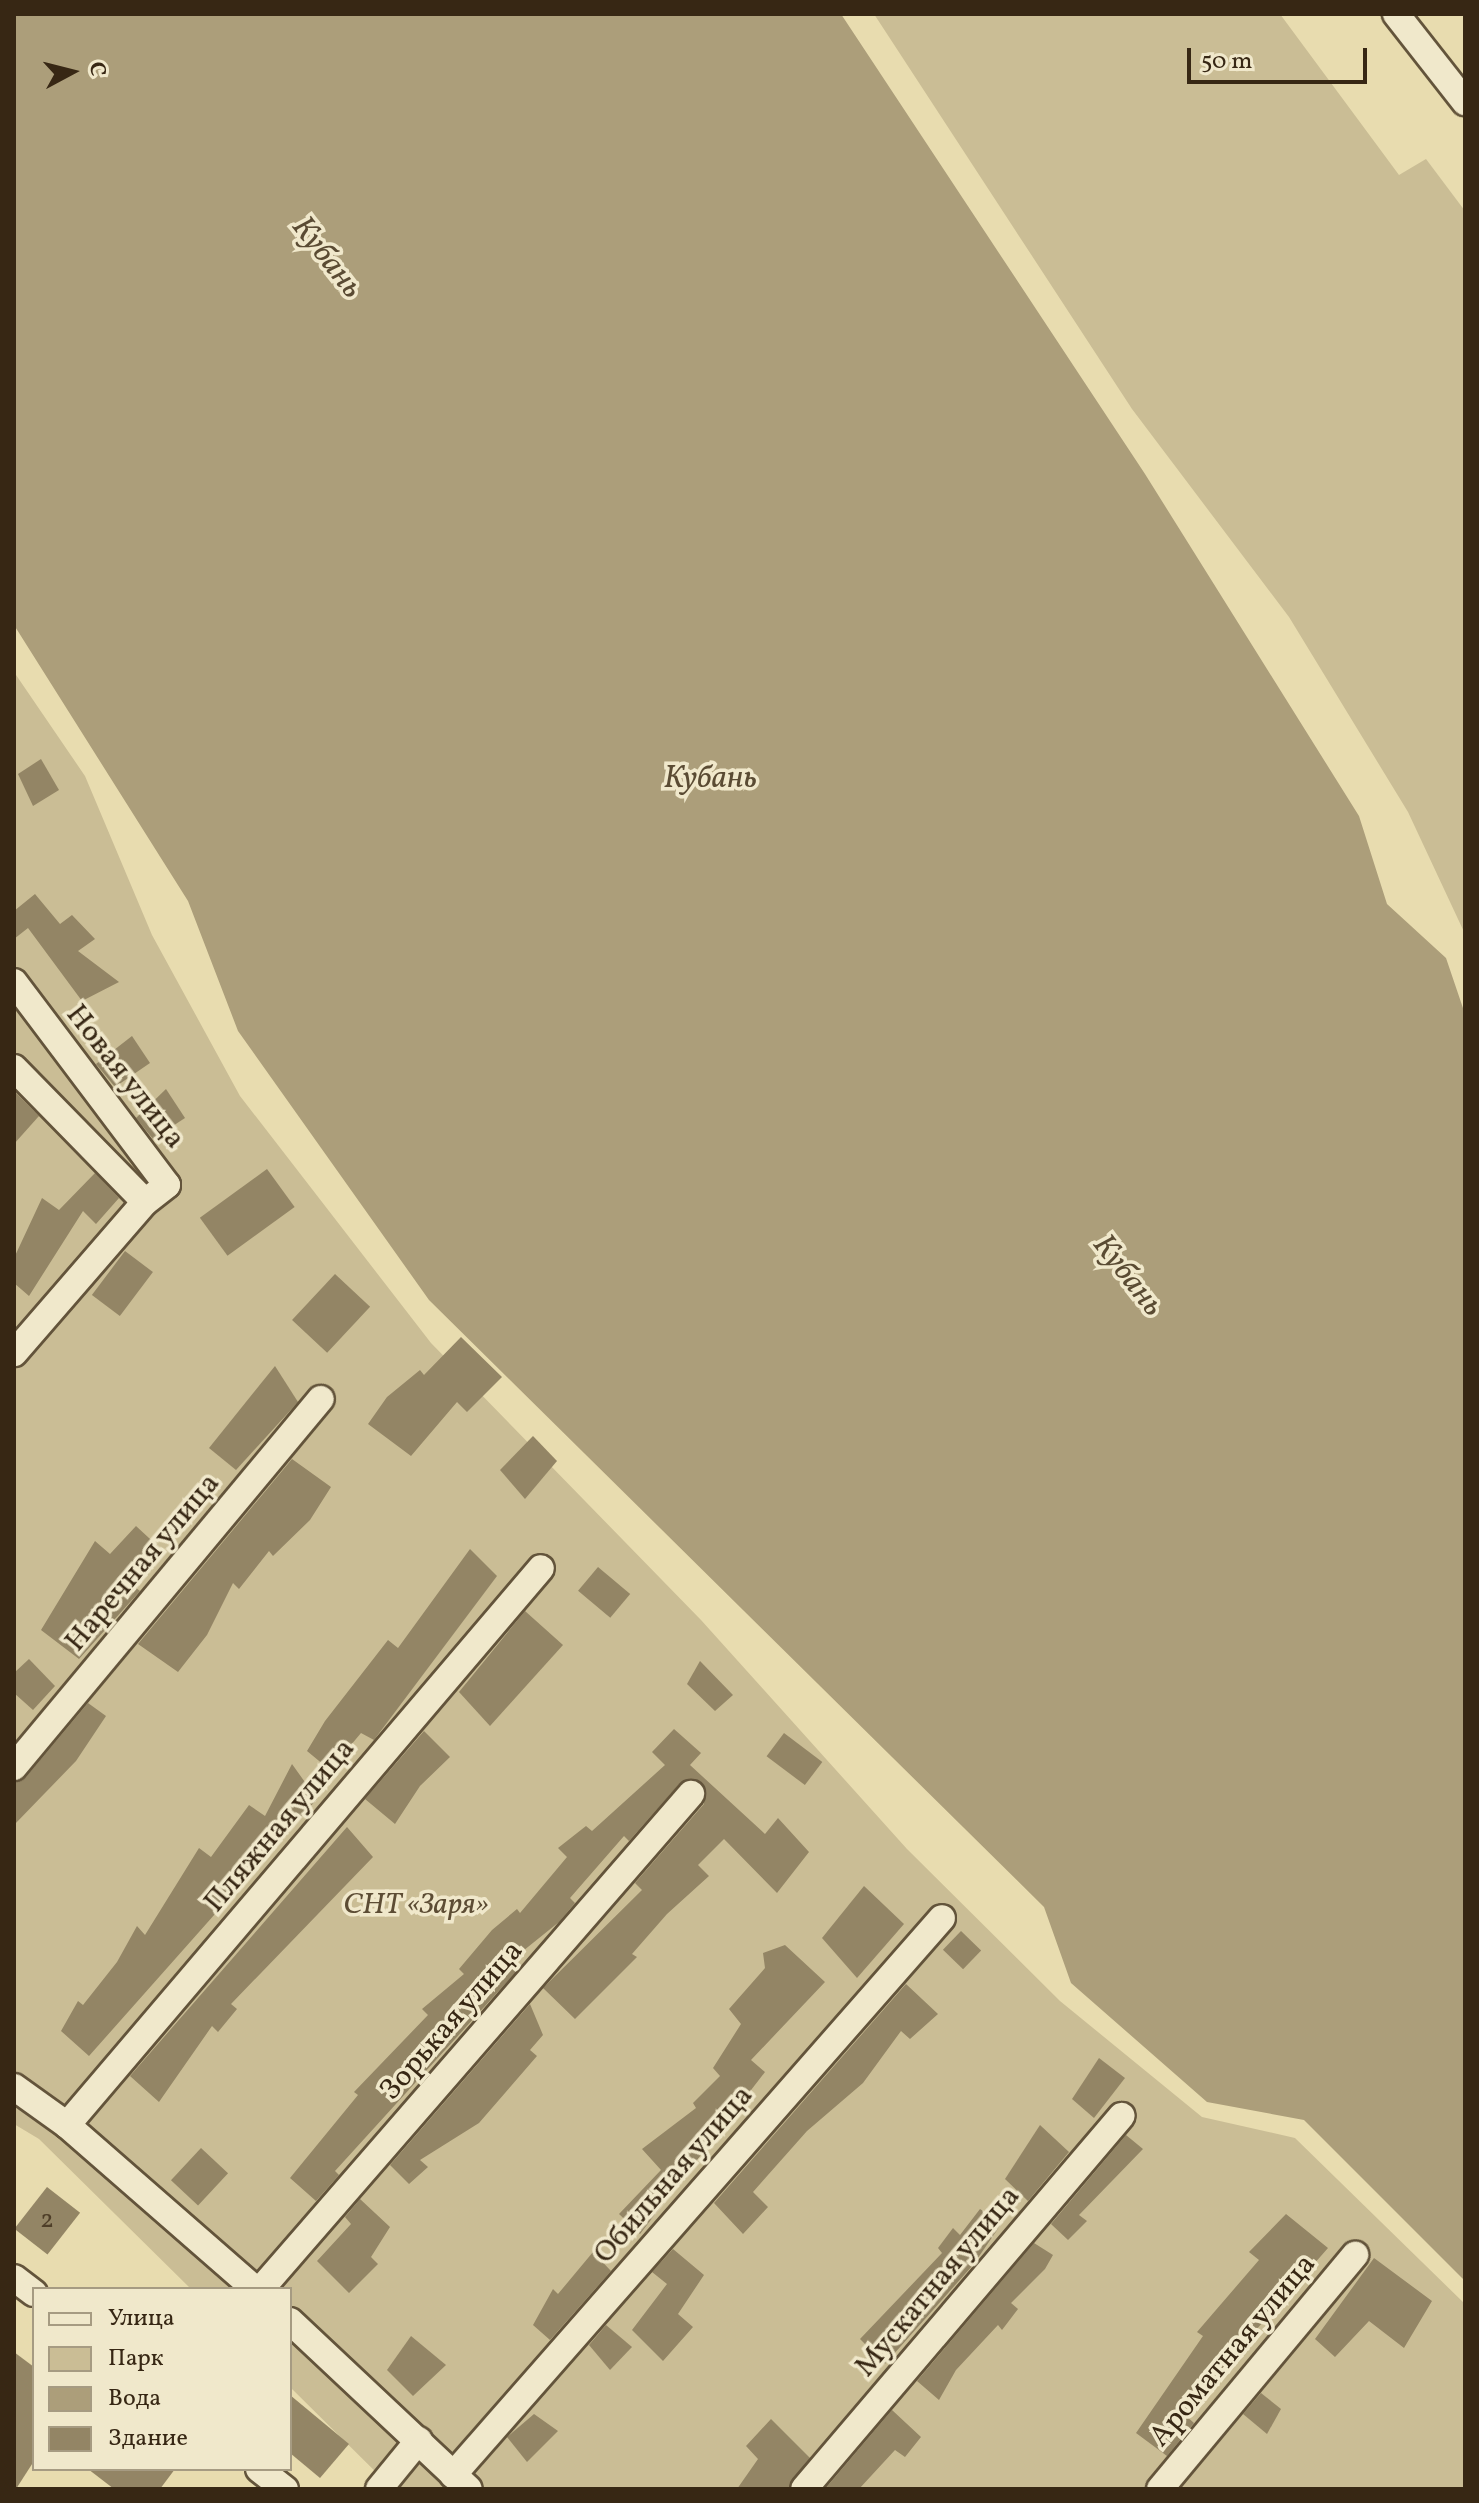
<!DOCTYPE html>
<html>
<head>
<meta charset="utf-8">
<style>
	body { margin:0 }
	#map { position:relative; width:1479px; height:2503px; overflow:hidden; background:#e8dcaf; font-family:Vollkorn,serif }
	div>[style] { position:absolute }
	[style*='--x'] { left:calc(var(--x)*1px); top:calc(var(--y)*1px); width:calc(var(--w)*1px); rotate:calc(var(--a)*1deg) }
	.green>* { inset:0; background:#cabd95 }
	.water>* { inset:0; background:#ac9e7a }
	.building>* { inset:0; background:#938565; transform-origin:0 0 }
	.roads { filter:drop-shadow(2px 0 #63543b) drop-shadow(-2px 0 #63543b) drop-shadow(0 2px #63543b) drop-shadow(0 -2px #63543b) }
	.street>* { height:26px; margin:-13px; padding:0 13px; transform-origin:13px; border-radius:13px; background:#f0e8cb }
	span { translate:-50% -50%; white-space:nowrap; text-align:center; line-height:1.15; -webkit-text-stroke:7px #f0e8cb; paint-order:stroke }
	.number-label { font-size:26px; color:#4e3e28 }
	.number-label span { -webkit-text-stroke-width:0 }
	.street-label { font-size:30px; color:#372714 }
	.park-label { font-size:30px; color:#5c4c34; font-style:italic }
	.water-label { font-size:32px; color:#5a4b33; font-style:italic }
	.frame { position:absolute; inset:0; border:16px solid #372714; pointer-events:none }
	.legend { position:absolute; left:32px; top:2287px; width:260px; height:184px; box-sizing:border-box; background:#f0e8cb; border:2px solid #a69b82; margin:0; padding:10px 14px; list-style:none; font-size:24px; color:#372714 }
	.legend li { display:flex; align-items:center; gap:16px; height:40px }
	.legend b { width:40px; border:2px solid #a69b82 }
	.north { position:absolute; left:32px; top:32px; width:80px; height:80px; -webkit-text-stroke:6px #f0e8cb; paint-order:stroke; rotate:83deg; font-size:22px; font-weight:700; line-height:32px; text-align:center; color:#372714 }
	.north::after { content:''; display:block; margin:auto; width:28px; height:36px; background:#372714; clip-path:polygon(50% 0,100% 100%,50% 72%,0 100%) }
	.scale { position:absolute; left:1187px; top:48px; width:180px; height:36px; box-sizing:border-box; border:4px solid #372714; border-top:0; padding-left:10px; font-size:24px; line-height:28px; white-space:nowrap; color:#372714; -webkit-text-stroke:6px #f0e8cb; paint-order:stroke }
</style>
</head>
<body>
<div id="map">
	<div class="green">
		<i style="clip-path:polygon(874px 14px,1280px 14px,1399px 175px,1426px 159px,1465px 211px,1465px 934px,1408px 812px,1289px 617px,1132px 409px)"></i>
		<i style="clip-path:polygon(14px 672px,85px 776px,152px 935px,240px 1096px,431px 1343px,701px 1620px,907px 1849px,1060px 2001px,1202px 2117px,1295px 2138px,1465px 2304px,1465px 2489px,393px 2489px,290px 2387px,290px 2289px,191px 2289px,39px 2139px,14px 2124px)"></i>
	</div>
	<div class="water">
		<i style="clip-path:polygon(14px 14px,841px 14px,1145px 474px,1359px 816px,1387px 904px,1446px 958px,1465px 1014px,1465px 2281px,1304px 2120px,1207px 2102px,1071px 1983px,1044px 1907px,429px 1300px,238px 1031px,188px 901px,14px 625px)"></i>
	</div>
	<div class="building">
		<i style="clip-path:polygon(41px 759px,59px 790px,33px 806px,18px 774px)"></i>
		<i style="clip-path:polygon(35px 894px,60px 924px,72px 915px,95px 939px,78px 951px,119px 982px,82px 1001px,28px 928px,14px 939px,14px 911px)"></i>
		<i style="clip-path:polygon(132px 1036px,150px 1063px,115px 1087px,96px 1064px)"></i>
		<i style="clip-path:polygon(166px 1089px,185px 1118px,153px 1139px,136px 1118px)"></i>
		<i style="clip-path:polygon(14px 1091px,39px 1116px,14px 1144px)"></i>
		<i style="left:267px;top:1169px;width:47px;height:83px;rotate:54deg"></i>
		<i style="clip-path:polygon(95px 1173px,119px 1198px,96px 1224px,83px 1211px,29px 1296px,14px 1283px,14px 1258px,42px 1198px,59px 1210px)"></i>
		<i style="left:125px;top:1251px;width:35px;height:55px;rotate:37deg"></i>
		<i style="left:335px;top:1274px;width:48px;height:63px;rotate:43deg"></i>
		<i style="clip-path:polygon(461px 1337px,502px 1377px,467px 1412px,457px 1402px,411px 1456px,368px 1424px,387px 1397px,420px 1370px,424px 1375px)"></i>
		<i style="clip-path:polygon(275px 1366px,298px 1402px,236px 1470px,209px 1448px)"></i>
		<i style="clip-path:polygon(533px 1436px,557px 1461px,525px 1499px,500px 1470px)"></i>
		<i style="clip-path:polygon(292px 1459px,331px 1487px,310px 1520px,273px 1556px,269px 1551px,239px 1589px,233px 1583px,207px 1635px,178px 1672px,138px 1644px)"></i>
		<i style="clip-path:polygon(136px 1526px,162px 1550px,136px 1588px,140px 1591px,79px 1659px,41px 1630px,95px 1541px,110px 1554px)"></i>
		<i style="clip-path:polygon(470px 1549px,497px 1576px,374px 1740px,361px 1733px,330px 1770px,307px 1751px,325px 1721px,388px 1640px,398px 1648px)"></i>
		<i style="left:598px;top:1567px;width:42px;height:31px;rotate:40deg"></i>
		<i style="clip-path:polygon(525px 1611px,563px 1645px,490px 1726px,459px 1692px)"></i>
		<i style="clip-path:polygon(29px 1659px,55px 1686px,33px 1710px,14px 1693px,14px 1673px)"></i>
		<i style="clip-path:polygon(700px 1661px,733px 1695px,715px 1711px,687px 1684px)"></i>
		<i style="clip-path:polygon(88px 1703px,106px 1716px,76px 1761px,14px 1825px,14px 1783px,26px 1777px)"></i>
		<i style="clip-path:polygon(674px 1729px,701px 1753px,690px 1765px,765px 1834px,778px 1818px,809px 1852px,777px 1893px,724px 1839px,698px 1865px,709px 1876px,667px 1914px,632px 1954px,637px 1957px,575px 2019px,543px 1988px,642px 1890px,635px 1883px,704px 1804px,702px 1782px,680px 1783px,629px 1841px,624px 1836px,570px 1898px,575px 1903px,559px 1922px,513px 1959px,508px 1954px,516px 1972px,335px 2171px,339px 2175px,316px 2201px,290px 2178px,358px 2095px,354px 2092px,428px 2015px,422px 2009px,464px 1974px,459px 1969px,492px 1930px,517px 1909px,520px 1913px,567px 1857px,558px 1848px,586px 1826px,592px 1831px,665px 1765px,652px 1752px)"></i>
		<i style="clip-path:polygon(424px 1731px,450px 1757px,420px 1786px,395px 1824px,365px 1799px)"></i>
		<i style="left:784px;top:1733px;width:48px;height:29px;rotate:37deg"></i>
		<i style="clip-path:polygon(292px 1764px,317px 1799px,89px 2056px,61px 2031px,78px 2001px,83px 2005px,117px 1962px,137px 1926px,145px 1935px,199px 1848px,211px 1857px,249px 1805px,265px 1816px)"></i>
		<i style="clip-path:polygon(347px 1827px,373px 1857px,231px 2004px,237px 2009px,218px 2032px,212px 2026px,159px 2102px,130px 2076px)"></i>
		<i style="clip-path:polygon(864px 1886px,904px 1924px,857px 1978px,822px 1938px)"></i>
		<i style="left:961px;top:1931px;width:28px;height:26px;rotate:44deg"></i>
		<i style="clip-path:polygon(785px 1945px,825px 1982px,751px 2060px,765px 2072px,640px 2234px,619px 2214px,661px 2170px,642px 2149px,696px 2108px,693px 2103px,720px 2076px,713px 2068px,741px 2024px,729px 2009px,765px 1968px,763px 1953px)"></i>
		<i style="clip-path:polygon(906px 1984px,938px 2014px,910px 2039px,901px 2031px,863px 2083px,807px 2131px,753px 2192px,768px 2207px,743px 2234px,714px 2203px)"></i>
		<i style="clip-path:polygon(530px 2004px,543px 2035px,530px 2050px,537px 2056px,479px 2123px,420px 2160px,428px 2167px,409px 2184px,390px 2165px)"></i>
		<i style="clip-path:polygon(1099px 2058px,1125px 2078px,1094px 2118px,1072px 2099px)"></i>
		<i style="clip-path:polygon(1040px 2125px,1069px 2152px,1028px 2201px,1005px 2179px)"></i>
		<i style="clip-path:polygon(1126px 2135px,1143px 2149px,1079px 2215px,1087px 2221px,1068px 2240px,1051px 2224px)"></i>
		<i style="left:201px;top:2148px;width:37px;height:44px;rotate:43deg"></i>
		<i style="left:47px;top:2187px;width:42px;height:53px;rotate:38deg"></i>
		<i style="clip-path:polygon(360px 2199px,390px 2227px,371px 2257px,378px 2264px,349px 2293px,317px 2261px,351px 2224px,345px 2217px)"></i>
		<i style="clip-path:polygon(980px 2209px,1002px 2223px,973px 2265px,885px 2364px,860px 2339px,942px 2253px,938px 2248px,953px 2228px,960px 2235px)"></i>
		<i style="clip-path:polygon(1286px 2214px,1328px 2248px,1220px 2371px,1224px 2374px,1186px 2416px,1194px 2423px,1167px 2456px,1136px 2433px,1203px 2336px,1197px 2332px,1259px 2260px,1249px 2252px)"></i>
		<i style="clip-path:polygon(1034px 2243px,1053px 2255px,1045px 2269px,1011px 2303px,1018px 2309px,1002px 2330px,998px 2325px,956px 2370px,939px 2400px,917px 2381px)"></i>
		<i style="clip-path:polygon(673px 2249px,704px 2275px,678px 2314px,693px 2327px,663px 2361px,632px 2330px,667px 2284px,652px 2272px)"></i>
		<i style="clip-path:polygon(593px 2252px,611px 2271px,550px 2340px,533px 2325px,553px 2289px,558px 2294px)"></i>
		<i style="clip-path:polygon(1374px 2258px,1432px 2301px,1404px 2348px,1369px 2321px,1335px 2357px,1315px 2339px)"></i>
		<i style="clip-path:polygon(606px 2325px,632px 2347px,610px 2370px,589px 2345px)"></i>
		<i style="clip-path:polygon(411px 2336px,446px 2365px,413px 2396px,387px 2370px)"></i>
		<i style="clip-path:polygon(14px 2352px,34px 2367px,34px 2461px,16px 2489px)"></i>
		<i style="clip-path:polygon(1261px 2393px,1281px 2409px,1267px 2434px,1243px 2414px)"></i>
		<i style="clip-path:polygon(290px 2395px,349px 2444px,320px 2478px,290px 2453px)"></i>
		<i style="clip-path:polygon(892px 2410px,921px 2437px,905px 2457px,895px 2450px,859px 2489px,825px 2489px)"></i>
		<i style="clip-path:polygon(534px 2414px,558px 2431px,527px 2462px,507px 2437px)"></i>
		<i style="clip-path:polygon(771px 2419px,810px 2458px,788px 2489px,737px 2489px,758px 2459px,746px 2446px)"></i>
		<i style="clip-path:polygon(88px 2469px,175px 2469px,160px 2489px,114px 2489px)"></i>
	</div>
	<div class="roads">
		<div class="street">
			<i style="--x:1396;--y:14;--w:112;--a:51.9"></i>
			<i style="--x:14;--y:982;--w:254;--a:53"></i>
			<i style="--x:167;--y:1185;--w:28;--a:142"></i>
			<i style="--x:145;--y:1202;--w:200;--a:130.9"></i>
			<i style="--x:14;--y:1068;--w:187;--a:45.6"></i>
			<i style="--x:14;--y:1767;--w:479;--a:-50.2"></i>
			<i style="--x:14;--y:2087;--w:65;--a:35.6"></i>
			<i style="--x:67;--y:2125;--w:249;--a:41.1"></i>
			<i style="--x:67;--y:2125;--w:731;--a:-49.6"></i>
			<i style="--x:14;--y:2278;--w:25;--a:37"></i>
			<i style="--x:261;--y:2289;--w:656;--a:-49.02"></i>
			<i style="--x:290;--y:2321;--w:245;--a:43.2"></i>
			<i style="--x:259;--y:2469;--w:33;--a:38"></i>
			<i style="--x:453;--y:2475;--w:741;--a:-48.72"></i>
			<i style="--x:379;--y:2489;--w:63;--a:-50.8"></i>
			<i style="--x:804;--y:2489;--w:490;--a:-49.6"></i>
			<i style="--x:1160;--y:2489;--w:305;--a:-50.2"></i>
		</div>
	</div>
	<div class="number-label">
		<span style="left:47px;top:2221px">2</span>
	</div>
	<div class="street-label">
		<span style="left:125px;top:1077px;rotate:52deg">Новая улица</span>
		<span style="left:143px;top:1563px;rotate:-50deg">Наречная улица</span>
		<span style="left:280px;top:1826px;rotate:-50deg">Пляжная улица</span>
		<span style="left:452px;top:2021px;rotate:-49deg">Зорькая улица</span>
		<span style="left:674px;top:2175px;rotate:-49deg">Обильная улица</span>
		<span style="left:938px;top:2282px;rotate:-50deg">Мускатная улица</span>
		<span style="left:1233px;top:2351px;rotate:-50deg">Ароматная улица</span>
	</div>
	<div class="park-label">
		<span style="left:416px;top:1905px">СНТ «Заря»</span>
	</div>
	<div class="water-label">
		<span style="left:326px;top:258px;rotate:52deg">Кубань</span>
		<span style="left:710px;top:779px">Кубань</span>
		<span style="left:1127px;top:1276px;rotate:52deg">Кубань</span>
	</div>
	<div class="frame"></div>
	<ul class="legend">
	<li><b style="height:10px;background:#f0e8cb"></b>Улица</li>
	<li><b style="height:22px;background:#cabd95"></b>Парк</li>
	<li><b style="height:22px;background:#ac9e7a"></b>Вода</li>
	<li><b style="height:22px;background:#938565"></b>Здание</li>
	</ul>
	<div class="north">С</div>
	<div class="scale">50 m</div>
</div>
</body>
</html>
